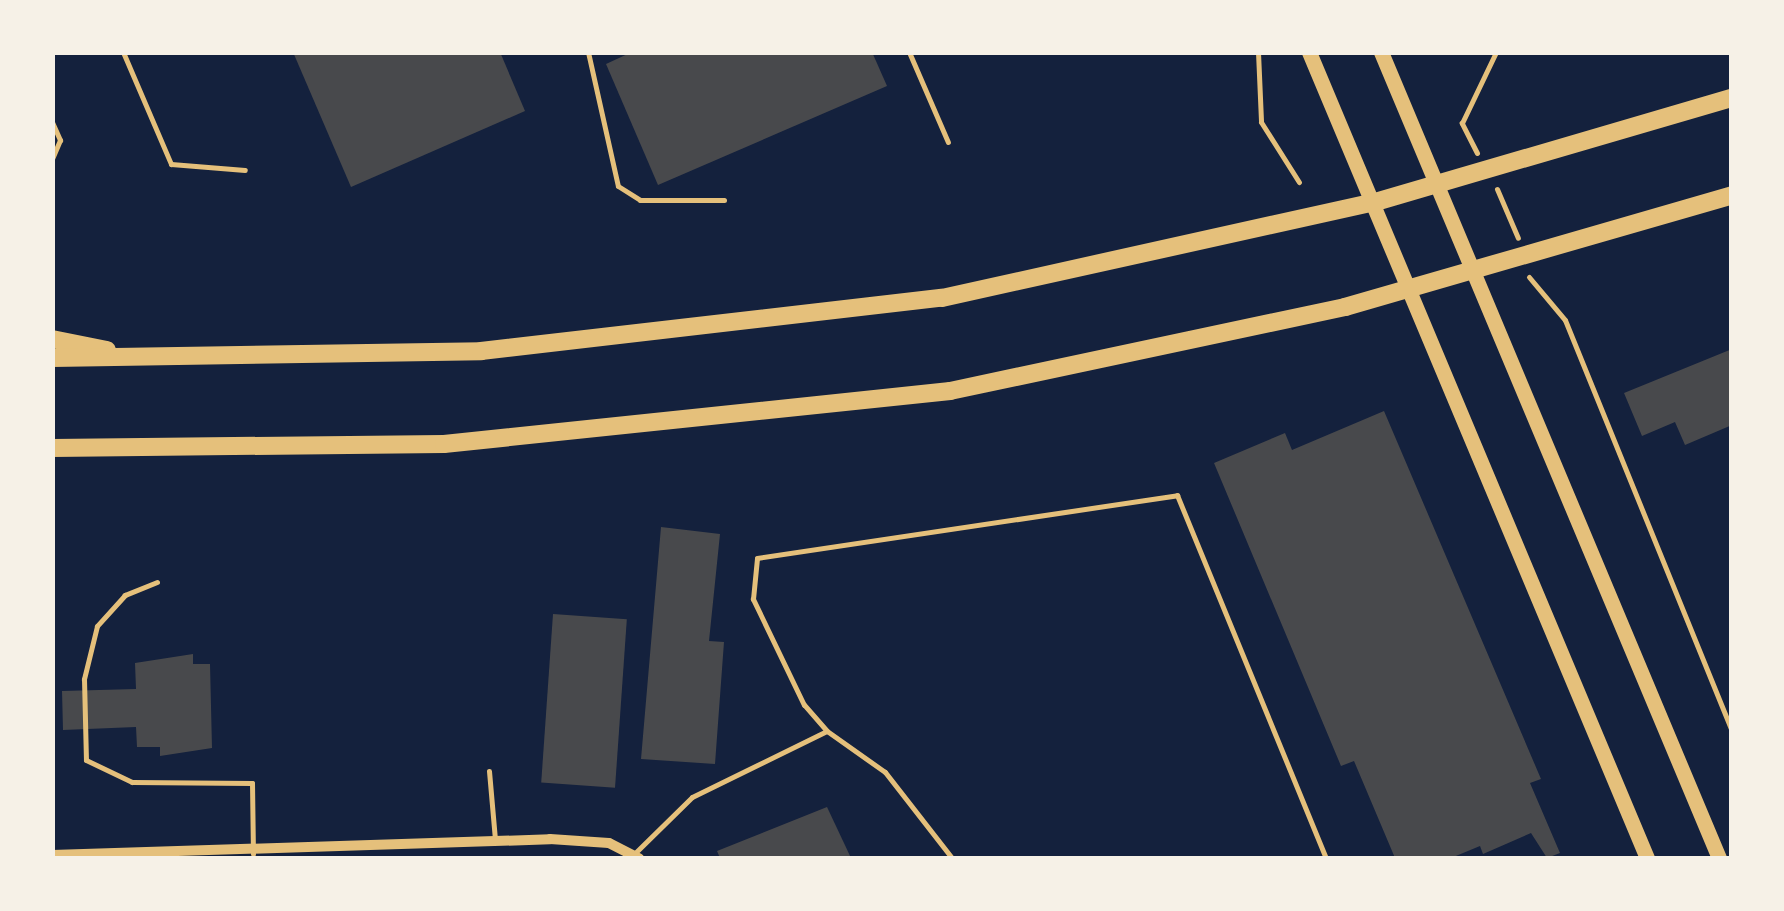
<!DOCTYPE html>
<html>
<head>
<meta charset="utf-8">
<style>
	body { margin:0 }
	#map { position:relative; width:1784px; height:911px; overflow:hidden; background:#14213d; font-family:Quicksand,sans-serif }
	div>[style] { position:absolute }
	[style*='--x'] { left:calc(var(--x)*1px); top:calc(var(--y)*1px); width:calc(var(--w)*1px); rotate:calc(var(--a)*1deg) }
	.building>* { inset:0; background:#48494c; transform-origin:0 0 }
	.path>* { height:5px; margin:-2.5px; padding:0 2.5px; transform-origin:2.5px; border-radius:2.5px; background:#e5c07b }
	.service>* { height:5px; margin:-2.5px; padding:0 2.5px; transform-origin:2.5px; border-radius:2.5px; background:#e5c07b }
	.minor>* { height:10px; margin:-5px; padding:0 5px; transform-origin:5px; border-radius:5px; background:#e5c07b }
	.secondary>* { height:15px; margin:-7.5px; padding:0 7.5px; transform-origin:7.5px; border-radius:7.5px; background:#e5c07b }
	.primary>* { height:18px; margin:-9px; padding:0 9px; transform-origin:9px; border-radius:9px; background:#e5c07b }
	span { translate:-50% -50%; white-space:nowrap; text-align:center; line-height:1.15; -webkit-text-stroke:8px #f6f1e7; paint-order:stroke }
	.frame { position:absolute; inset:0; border:55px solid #f6f1e7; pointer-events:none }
</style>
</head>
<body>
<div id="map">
	<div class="building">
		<i style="clip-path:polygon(293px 52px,500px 52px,525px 111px,351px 187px)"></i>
		<i style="clip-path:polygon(632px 52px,872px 52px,887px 86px,658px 185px,606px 64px)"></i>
		<i style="clip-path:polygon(1732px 349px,1732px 425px,1685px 445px,1675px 422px,1642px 436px,1624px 393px)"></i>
		<i style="clip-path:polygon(1384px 411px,1541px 779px,1530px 783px,1560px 853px,1547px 858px,1531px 833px,1483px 854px,1480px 846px,1451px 858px,1395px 858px,1354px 761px,1341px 766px,1214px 463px,1285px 433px,1292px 450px)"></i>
		<i style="clip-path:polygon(661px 527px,720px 534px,709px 641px,724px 642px,715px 764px,641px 759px)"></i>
		<i style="left:553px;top:614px;width:74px;height:169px;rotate:4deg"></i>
		<i style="clip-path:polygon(193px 654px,193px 664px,210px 664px,212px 748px,160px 756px,160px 747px,137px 747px,136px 727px,63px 730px,62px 691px,136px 689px,135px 663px)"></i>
		<i style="clip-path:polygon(827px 807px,851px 858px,720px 858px,717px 851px)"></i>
	</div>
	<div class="path">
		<i style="--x:1258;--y:52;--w:70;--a:87.5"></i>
		<i style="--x:1261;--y:122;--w:71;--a:57.7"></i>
		<i style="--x:1525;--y:52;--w:29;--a:0"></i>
		<i style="--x:1477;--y:153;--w:34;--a:-117"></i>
		<i style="--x:1462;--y:123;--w:79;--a:-64.4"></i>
		<i style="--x:1497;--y:189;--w:53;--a:66.8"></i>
		<i style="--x:1529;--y:277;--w:56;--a:50.1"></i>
		<i style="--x:1565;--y:320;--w:445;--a:67.9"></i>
	</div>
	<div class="service">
		<i style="--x:123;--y:52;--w:122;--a:66.8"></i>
		<i style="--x:171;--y:164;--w:74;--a:4.6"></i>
		<i style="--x:588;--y:52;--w:137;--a:77.4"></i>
		<i style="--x:618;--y:186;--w:26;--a:32"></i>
		<i style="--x:640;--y:200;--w:84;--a:0"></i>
		<i style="--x:909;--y:52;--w:98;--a:66.6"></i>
		<i style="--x:52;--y:122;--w:20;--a:66"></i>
		<i style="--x:60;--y:140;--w:21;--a:113"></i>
		<i style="--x:157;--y:582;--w:35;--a:158"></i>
		<i style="--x:125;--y:595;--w:42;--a:132.1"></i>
		<i style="--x:97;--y:626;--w:55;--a:103.8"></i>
		<i style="--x:84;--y:679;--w:81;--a:88.6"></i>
		<i style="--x:86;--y:760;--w:51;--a:25.6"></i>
		<i style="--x:132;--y:782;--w:120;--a:0.5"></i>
		<i style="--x:252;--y:783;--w:71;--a:89.2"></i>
		<i style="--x:827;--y:731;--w:71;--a:35.3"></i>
		<i style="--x:885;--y:772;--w:109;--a:52.1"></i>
		<i style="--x:489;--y:771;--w:68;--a:85"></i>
		<i style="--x:634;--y:854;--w:81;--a:-44.5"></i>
		<i style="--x:692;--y:797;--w:150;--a:-26.1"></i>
		<i style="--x:827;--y:731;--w:35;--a:-131"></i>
		<i style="--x:804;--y:705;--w:118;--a:-115.7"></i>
		<i style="--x:753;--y:599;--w:41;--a:-84.4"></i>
		<i style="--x:757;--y:558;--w:425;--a:-8.5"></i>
		<i style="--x:1177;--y:495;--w:392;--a:67.7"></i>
	</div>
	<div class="minor">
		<i style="--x:52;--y:855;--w:498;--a:-1.8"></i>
		<i style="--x:550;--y:839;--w:59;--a:3.9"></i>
		<i style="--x:609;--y:843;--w:34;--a:27"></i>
	</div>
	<div class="secondary">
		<i style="--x:1309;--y:52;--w:874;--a:67.25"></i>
		<i style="--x:1381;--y:52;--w:874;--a:67.25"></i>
	</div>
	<div class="primary">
		<i style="--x:52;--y:339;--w:56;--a:11.3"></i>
		<i style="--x:52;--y:358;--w:429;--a:-0.9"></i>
		<i style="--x:481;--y:351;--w:464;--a:-6.6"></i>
		<i style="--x:942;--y:298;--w:440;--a:-12.5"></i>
		<i style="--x:1372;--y:203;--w:375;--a:-16.3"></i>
		<i style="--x:52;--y:448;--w:392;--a:-0.6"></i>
		<i style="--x:444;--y:444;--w:509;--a:-5.98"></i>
		<i style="--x:950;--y:391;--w:404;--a:-12"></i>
		<i style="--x:1345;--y:307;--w:403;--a:-16.1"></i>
	</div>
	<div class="frame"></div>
</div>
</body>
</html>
